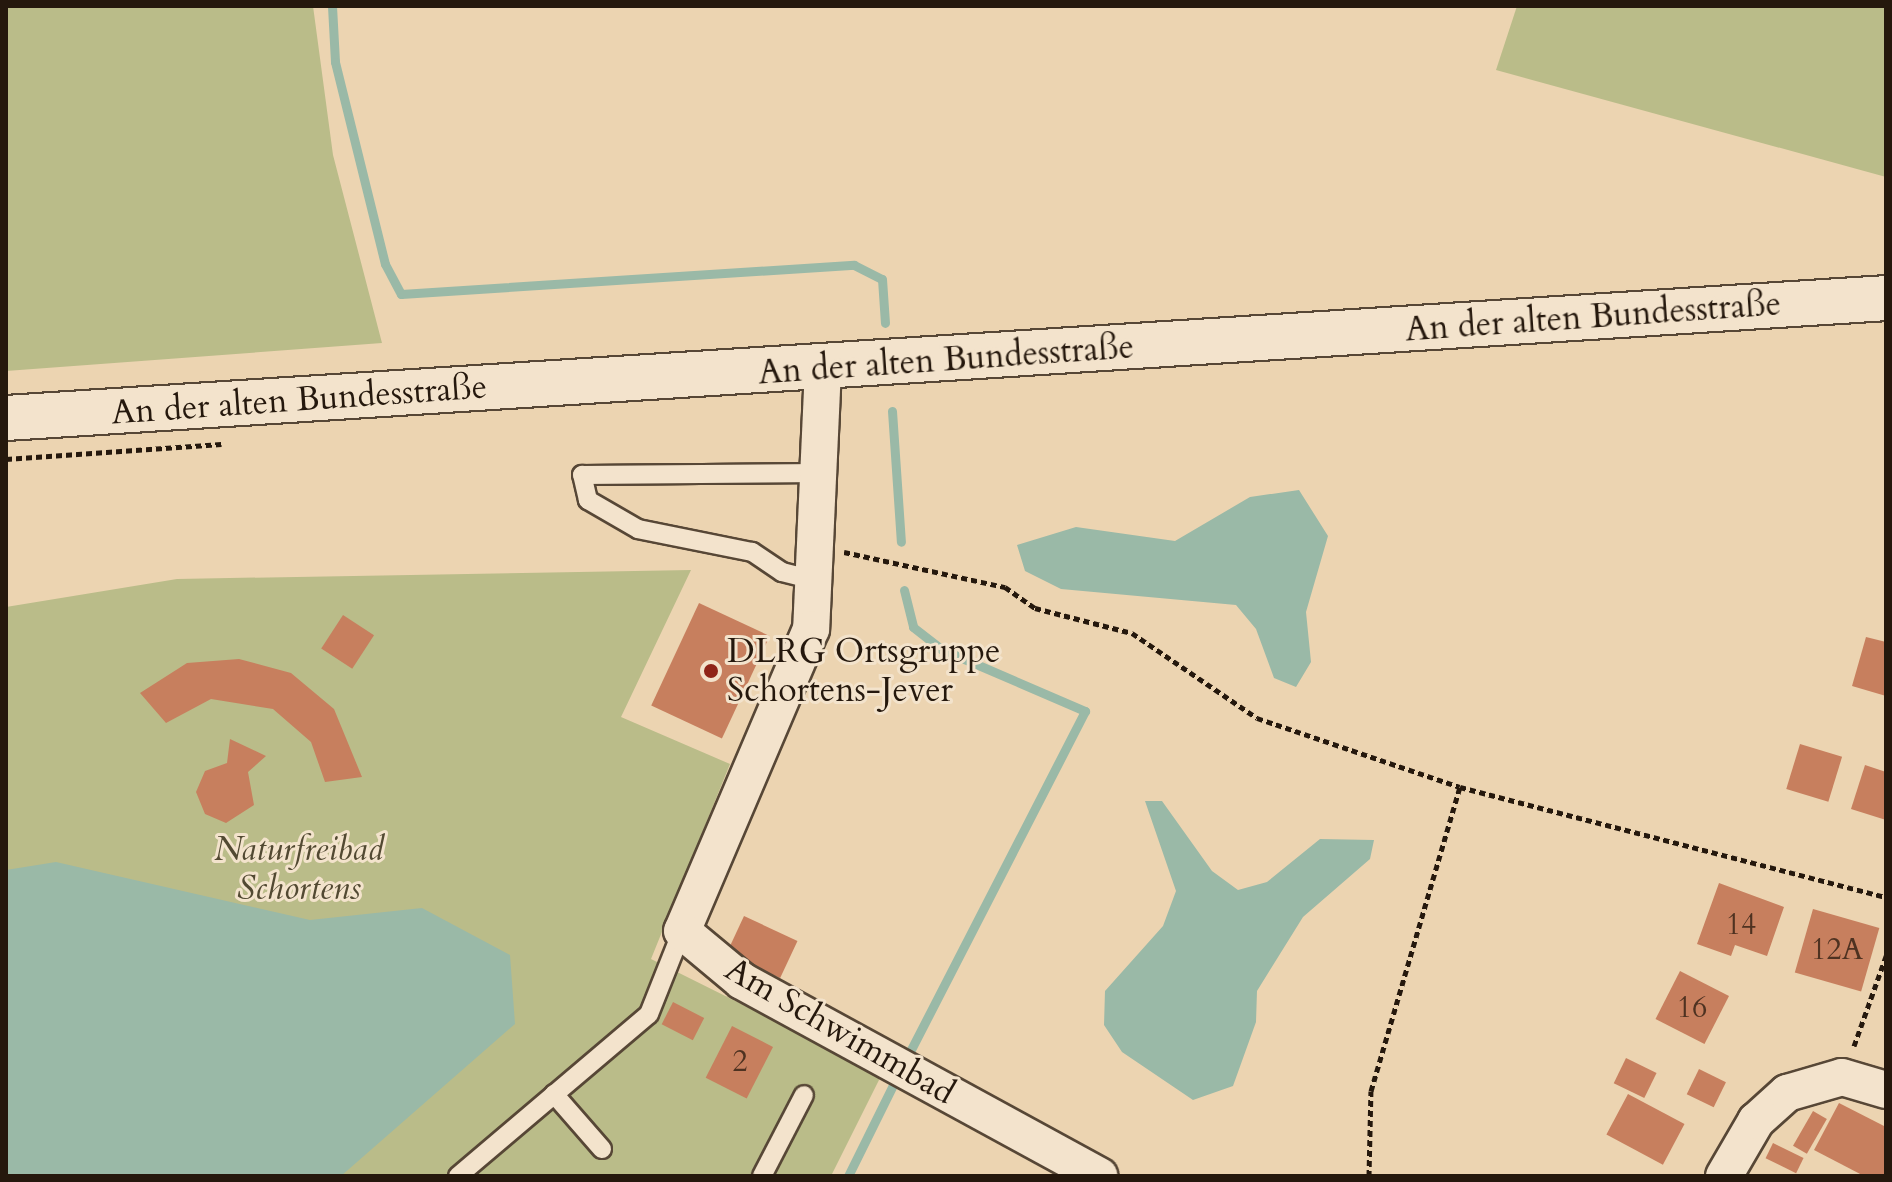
<!DOCTYPE html>
<html>
<head>
<meta charset="utf-8">
<style>
	body { margin:0 }
	#map { position:relative; width:1892px; height:1182px; overflow:hidden; background:#ecd4b1; font-family:Cardo,serif }
	div>[style] { position:absolute }
	[style*='--x'] { left:calc(var(--x)*1px); top:calc(var(--y)*1px); width:calc(var(--w)*1px); rotate:calc(var(--a)*1deg) }
	.green>* { inset:0; background:#babc89 }
	.water>* { inset:0; background:#9ab9a7 }
	.stream>* { height:9px; margin:-4.5px; padding:0 4.5px; transform-origin:4.5px; border-radius:4.5px; background:#9ab9a7 }
	.building>* { inset:0; background:#c77f5e; transform-origin:0 0 }
	.path>* { height:5px; margin-top:-2.5px; transform-origin:0; background:repeating-linear-gradient(90deg,#25180d 0 6px,transparent 0 10px) }
	.roads { filter:drop-shadow(2px 0 #574736) drop-shadow(-2px 0 #574736) drop-shadow(0 2px #574736) drop-shadow(0 -2px #574736) }
	.lane>* { height:18px; margin:-9px; padding:0 9px; transform-origin:9px; border-radius:9px; background:#f3e3cc }
	.street>* { height:36px; margin:-18px; padding:0 18px; transform-origin:18px; border-radius:18px; background:#f3e3cc }
	.secondary>* { height:44px; margin:-22px; padding:0 22px; transform-origin:22px; border-radius:22px; background:#f3e3cc }
	.dots>* { width:22px; height:22px; translate:-50% -50%; box-sizing:border-box; border:4px solid #f3e3cc; border-radius:50% }
	span { translate:-50% -50%; white-space:nowrap; text-align:center; line-height:1.15; -webkit-text-stroke:6px #f3e3cc; paint-order:stroke }
	.number-label { font-size:30px; color:#4e3221 }
	.number-label span { -webkit-text-stroke-width:0 }
	.street-label { font-size:34px; color:#25180d }
	.poi-label { font-size:34px; color:#25180d }
	.left { translate:0 -50%; text-align:left }
	.park-label { font-size:34px; color:#524932; font-style:italic }
	.frame { position:absolute; inset:0; border:8px solid #25180d; pointer-events:none }
</style>
</head>
<body>
<div id="map">
	<div class="green">
		<i style="clip-path:polygon(6px 6px,313px 6px,333px 155px,382px 343px,6px 371px)"></i>
		<i style="clip-path:polygon(1517px 6px,1886px 6px,1886px 177px,1496px 70px)"></i>
		<i style="clip-path:polygon(691px 570px,621px 717px,730px 764px,651px 959px,882px 1074px,831px 1176px,6px 1176px,6px 607px,177px 579px)"></i>
	</div>
	<div class="water">
		<i style="clip-path:polygon(1299px 490px,1328px 536px,1306px 612px,1311px 662px,1296px 687px,1274px 678px,1256px 629px,1236px 605px,1061px 589px,1025px 571px,1017px 545px,1076px 527px,1175px 541px,1250px 497px)"></i>
		<i style="clip-path:polygon(1145px 801px,1162px 801px,1212px 871px,1238px 890px,1267px 882px,1320px 839px,1374px 840px,1370px 859px,1303px 917px,1257px 991px,1256px 1022px,1233px 1086px,1193px 1100px,1122px 1052px,1104px 1025px,1105px 991px,1163px 926px,1176px 891px)"></i>
		<i style="clip-path:polygon(56px 862px,310px 920px,422px 908px,510px 955px,515px 1024px,341px 1176px,6px 1176px,6px 870px)"></i>
	</div>
	<div class="stream">
		<i style="--x:332;--y:6;--w:56;--a:86.9"></i>
		<i style="--x:335;--y:62;--w:208;--a:76.1"></i>
		<i style="--x:385;--y:264;--w:34;--a:62"></i>
		<i style="--x:401;--y:294;--w:454;--a:-3.7"></i>
		<i style="--x:854;--y:265;--w:31;--a:27"></i>
		<i style="--x:882;--y:279;--w:44;--a:86.1"></i>
		<i style="--x:892;--y:411;--w:131;--a:86.1"></i>
		<i style="--x:904;--y:590;--w:38;--a:76"></i>
		<i style="--x:913;--y:627;--w:36;--a:38"></i>
		<i style="--x:941;--y:649;--w:157;--a:23.3"></i>
		<i style="--x:1085;--y:711;--w:394;--a:117.2"></i>
		<i style="--x:848;--y:1176;--w:113;--a:-63.7"></i>
	</div>
	<div class="building">
		<i style="left:699px;top:603px;width:78px;height:113px;rotate:25deg"></i>
		<i style="left:343px;top:615px;width:37px;height:40px;rotate:33deg"></i>
		<i style="clip-path:polygon(1866px 637px,1886px 642px,1886px 696px,1852px 686px)"></i>
		<i style="clip-path:polygon(239px 659px,291px 673px,334px 709px,362px 777px,325px 782px,311px 742px,273px 709px,211px 699px,166px 723px,140px 693px,187px 663px)"></i>
		<i style="clip-path:polygon(230px 739px,266px 756px,248px 772px,254px 805px,226px 823px,205px 814px,196px 792px,205px 771px,227px 763px)"></i>
		<i style="left:1800px;top:744px;width:44px;height:47px;rotate:17deg"></i>
		<i style="clip-path:polygon(1865px 765px,1886px 772px,1886px 820px,1851px 809px)"></i>
		<i style="clip-path:polygon(1719px 883px,1784px 907px,1767px 956px,1735px 945px,1731px 956px,1697px 944px)"></i>
		<i style="left:1813px;top:909px;width:69px;height:66px;rotate:16deg"></i>
		<i style="left:744px;top:916px;width:59px;height:41px;rotate:25deg"></i>
		<i style="left:1680px;top:971px;width:55px;height:54px;rotate:27deg"></i>
		<i style="left:673px;top:1002px;width:35px;height:25px;rotate:27deg"></i>
		<i style="left:732px;top:1026px;width:46px;height:58px;rotate:27deg"></i>
		<i style="left:1626px;top:1058px;width:34px;height:28px;rotate:26deg"></i>
		<i style="left:1699px;top:1069px;width:30px;height:28px;rotate:26deg"></i>
		<i style="left:1628px;top:1094px;width:64px;height:46px;rotate:28deg"></i>
		<i style="clip-path:polygon(1839px 1103px,1886px 1127px,1885px 1176px,1864px 1176px,1814px 1150px)"></i>
		<i style="left:1813px;top:1111px;width:16px;height:40px;rotate:30deg"></i>
		<i style="left:1773px;top:1143px;width:34px;height:17px;rotate:26deg"></i>
	</div>
	<div class="path">
		<i style="--x:6;--y:459;--w:216;--a:-4"></i>
		<i style="--x:844;--y:552;--w:165;--a:12.3"></i>
		<i style="--x:1005;--y:587;--w:37;--a:35"></i>
		<i style="--x:1035;--y:608;--w:100;--a:14.5"></i>
		<i style="--x:1132;--y:633;--w:151;--a:34.2"></i>
		<i style="--x:1257;--y:718;--w:214;--a:18.8"></i>
		<i style="--x:1854;--y:1046;--w:96;--a:-70.4"></i>
		<i style="--x:1369;--y:1176;--w:85;--a:-88.7"></i>
		<i style="--x:1371;--y:1091;--w:317;--a:-73.7"></i>
		<i style="--x:1460;--y:787;--w:440;--a:14.5"></i>
	</div>
	<div class="roads">
		<div class="lane">
			<i style="--x:814;--y:580;--w:33;--a:-166"></i>
			<i style="--x:782;--y:572;--w:36;--a:-146"></i>
			<i style="--x:752;--y:552;--w:116;--a:-168.6"></i>
			<i style="--x:638;--y:529;--w:58;--a:-149.9"></i>
			<i style="--x:588;--y:500;--w:26;--a:-103"></i>
			<i style="--x:582;--y:475;--w:239;--a:-0.5"></i>
			<i style="--x:554;--y:1094;--w:73;--a:48.9"></i>
			<i style="--x:458;--y:1176;--w:250;--a:-40.3"></i>
			<i style="--x:649;--y:1014;--w:89;--a:-68.3"></i>
			<i style="--x:762;--y:1176;--w:91;--a:-62.6"></i>
		</div>
		<div class="street">
			<i style="--x:823;--y:368;--w:261;--a:92.6"></i>
			<i style="--x:811;--y:629;--w:328;--a:113.1"></i>
			<i style="--x:682;--y:931;--w:78;--a:39.8"></i>
			<i style="--x:742;--y:981;--w:407;--a:28.6"></i>
			<i style="--x:1724;--y:1176;--w:64;--a:-59.8"></i>
			<i style="--x:1756;--y:1121;--w:42;--a:-42.1"></i>
			<i style="--x:1787;--y:1093;--w:57;--a:-16.2"></i>
			<i style="--x:1842;--y:1077;--w:46;--a:16.5"></i>
		</div>
		<div class="secondary">
			<i style="--x:6;--y:418;--w:1884;--a:-3.65"></i>
		</div>
	</div>
	<div class="dots">
		<i style="left:711px;top:671px;background:#8f2418"></i>
	</div>
	<div class="number-label">
		<span style="left:1741px;top:925px">14</span>
		<span style="left:1837px;top:950px">12A</span>
		<span style="left:1692px;top:1008px">16</span>
		<span style="left:740px;top:1062px">2</span>
	</div>
	<div class="street-label">
		<span style="left:1593px;top:317px;rotate:-4deg">An der alten Bundesstraße</span>
		<span style="left:946px;top:360px;rotate:-4deg">An der alten Bundesstraße</span>
		<span style="left:299px;top:400px;rotate:-4deg">An der alten Bundesstraße</span>
		<span style="left:840px;top:1031px;rotate:30deg">Am Schwimmbad</span>
	</div>
	<div class="poi-label">
		<span class="left" style="left:727px;top:671px">DLRG Ortsgruppe<br>Schortens-Jever</span>
	</div>
	<div class="park-label">
		<span style="left:299px;top:869px">Naturfreibad<br>Schortens</span>
	</div>
	<div class="frame"></div>
</div>
</body>
</html>
